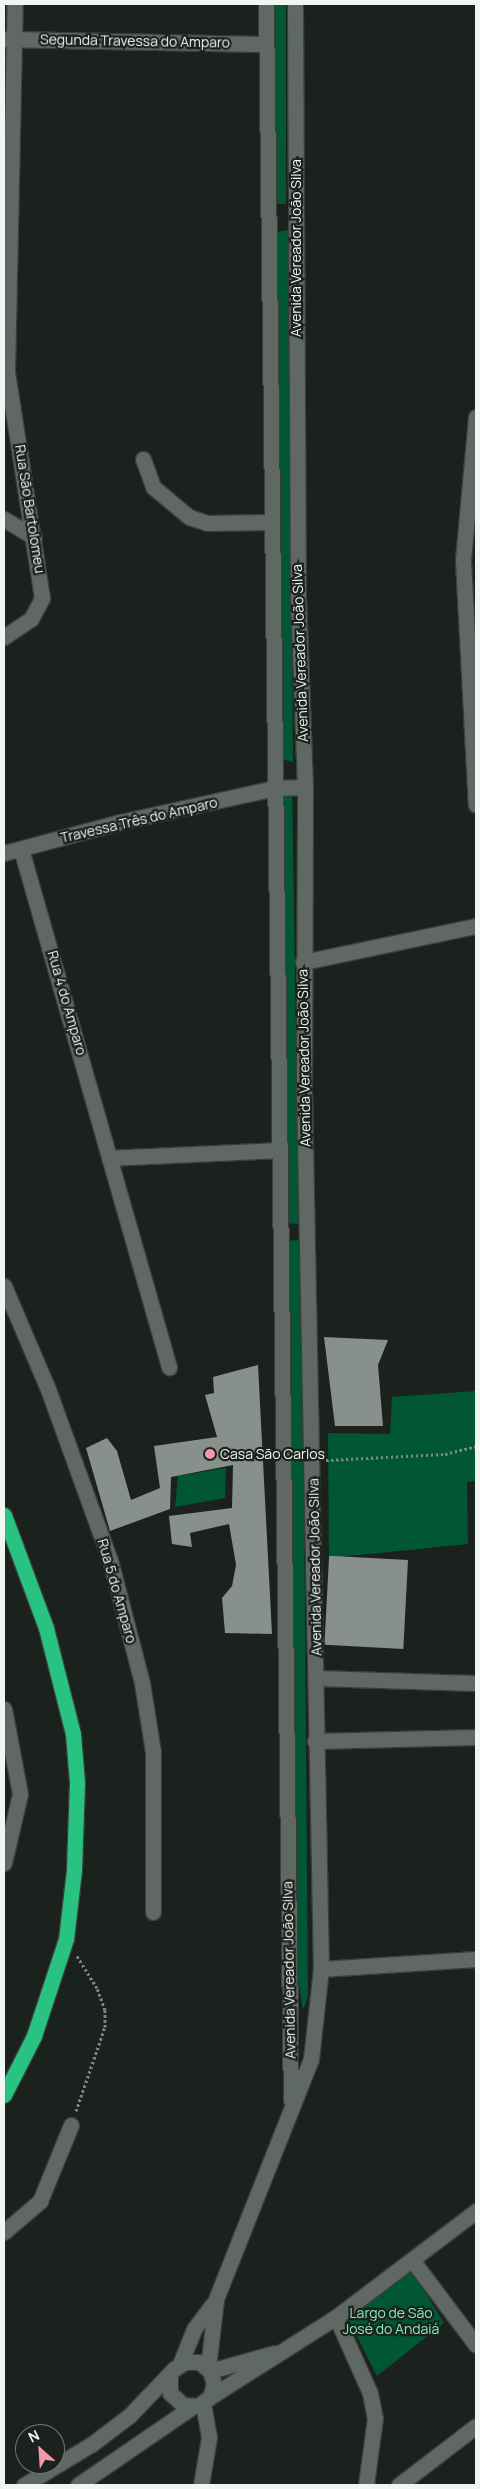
<!DOCTYPE html>
<html>
<head>
<meta charset="utf-8">
<style>
	body { margin:0 }
	#map { position:relative; width:480px; height:2489px; overflow:hidden; background:#1b221e; font-family:Manrope,sans-serif }
	div>[style] { position:absolute }
	[style*='--x'] { left:calc(var(--x)*1px); top:calc(var(--y)*1px); width:calc(var(--w)*1px); rotate:calc(var(--a)*1deg) }
	.green>* { inset:0; background:#005635; transform-origin:0 0 }
	.building>* { inset:0; background:#87908b; transform-origin:0 0 }
	.path>* { height:3px; margin-top:-1.5px; transform-origin:0; background:repeating-linear-gradient(90deg,#808683 0 2.5px,transparent 0 5px) }
	.roads { filter:drop-shadow(1px 0 #3a3f3c) drop-shadow(-1px 0 #3a3f3c) drop-shadow(0 1px #3a3f3c) drop-shadow(0 -1px #3a3f3c) }
	.minor>* { height:15px; margin:-7.5px; padding:0 7.5px; transform-origin:7.5px; border-radius:7.5px; background:#606863 }
	.highway>* { height:15px; margin:-7.5px; padding:0 7.5px; transform-origin:7.5px; border-radius:7.5px; background:#29c381 }
	.dots>* { width:14px; height:14px; translate:-50% -50%; box-sizing:border-box; border:2px solid #1b221e; border-radius:50% }
	span { translate:-50% -50%; white-space:nowrap; text-align:center; line-height:1.15; -webkit-text-stroke:4.5px #1b221e; paint-order:stroke }
	.street-label { font-size:14px; color:#f1f6f3 }
	.poi-label { font-size:14px; color:#f1f6f3 }
	.left { translate:0 -50%; text-align:left }
	.park-label { font-size:14px; color:#82edb5 }
	.frame { position:absolute; inset:0; border:5px solid #f1f6f3; pointer-events:none }
	.north { position:absolute; left:15px; top:2424px; width:50px; height:50px; box-sizing:border-box; background:#1b221e; border:1px solid #717773; border-radius:50%; rotate:334deg; font-size:14px; font-weight:700; line-height:20px; text-align:center; color:#f1f6f3 }
	.north::after { content:''; display:block; margin:auto; width:18px; height:22px; background:#f39aa9; clip-path:polygon(50% 0,100% 100%,50% 72%,0 100%) }
</style>
</head>
<body>
<div id="map">
	<div class="green">
		<i style="left:266px;top:4px;width:20px;height:200px"></i>
		<i style="clip-path:polygon(289px 230px,293px 762px,276px 758px,269px 233px)"></i>
		<i style="clip-path:polygon(275px 780px,292px 782px,299px 1224px,279px 1223px)"></i>
		<i style="clip-path:polygon(302px 1240px,308px 1996px,303px 2010px,297px 1974px,280px 1241px)"></i>
		<i style="clip-path:polygon(476px 1391px,476px 1481px,467px 1482px,468px 1544px,329px 1558px,328px 1433px,390px 1434px,392px 1397px)"></i>
		<i style="clip-path:polygon(226px 1468px,225px 1498px,175px 1507px,178px 1476px)"></i>
		<i style="clip-path:polygon(406px 2269px,412px 2271px,444px 2323px,377px 2376px,346px 2315px)"></i>
	</div>
	<div class="building">
		<i style="clip-path:polygon(324px 1337px,388px 1340px,378px 1365px,383px 1426px,335px 1426px)"></i>
		<i style="clip-path:polygon(258px 1365px,272px 1634px,225px 1633px,222px 1598px,232px 1586px,236px 1565px,229px 1524px,190px 1533px,192px 1547px,172px 1544px,169px 1516px,232px 1508px,233px 1465px,171px 1477px,170px 1509px,110px 1531px,86px 1448px,107px 1438px,117px 1451px,131px 1500px,160px 1488px,154px 1446px,217px 1437px,205px 1395px,214px 1393px,213px 1377px)"></i>
		<i style="left:408px;top:1560px;width:89px;height:79px;rotate:93deg"></i>
	</div>
	<div class="path">
		<i style="--x:326;--y:1460;--w:119;--a:-2.9"></i>
		<i style="--x:445;--y:1454;--w:32;--a:-14"></i>
		<i style="--x:76;--y:2111;--w:89;--a:-71"></i>
		<i style="--x:105;--y:2027;--w:17;--a:-90"></i>
		<i style="--x:105;--y:2010;--w:23;--a:-110"></i>
		<i style="--x:97;--y:1988;--w:38;--a:-122"></i>
	</div>
	<div class="roads">
		<div class="minor">
			<i style="--x:266;--y:4;--w:2096;--a:89.32"></i>
			<i style="--x:5;--y:39;--w:261;--a:1.1"></i>
			<i style="--x:476;--y:417;--w:144;--a:95.2"></i>
			<i style="--x:463;--y:560;--w:245;--a:87"></i>
			<i style="--x:143;--y:459;--w:30;--a:70"></i>
			<i style="--x:153;--y:487;--w:47;--a:39.8"></i>
			<i style="--x:189;--y:517;--w:19;--a:18"></i>
			<i style="--x:207;--y:523;--w:62;--a:-0.9"></i>
			<i style="--x:4;--y:519;--w:35;--a:31"></i>
			<i style="--x:4;--y:637;--w:32;--a:-34"></i>
			<i style="--x:31;--y:619;--w:24;--a:-62"></i>
			<i style="--x:42;--y:598;--w:230;--a:-98.8"></i>
			<i style="--x:7;--y:371;--w:367;--a:-88.8"></i>
			<i style="--x:21;--y:849;--w:539;--a:74.05"></i>
			<i style="--x:4;--y:853;--w:120;--a:-15"></i>
			<i style="--x:120;--y:822;--w:159;--a:-12.4"></i>
			<i style="--x:275;--y:788;--w:30;--a:-2"></i>
			<i style="--x:303;--y:962;--w:177;--a:-11.8"></i>
			<i style="--x:109;--y:1158;--w:170;--a:-2.7"></i>
			<i style="--x:4;--y:1286;--w:112;--a:66.9"></i>
			<i style="--x:48;--y:1389;--w:182;--a:70.1"></i>
			<i style="--x:110;--y:1560;--w:127;--a:75.4"></i>
			<i style="--x:142;--y:1683;--w:70;--a:80.9"></i>
			<i style="--x:153;--y:1752;--w:160;--a:90"></i>
			<i style="--x:317;--y:1678;--w:158;--a:1.8"></i>
			<i style="--x:4;--y:1709;--w:86;--a:79.3"></i>
			<i style="--x:20;--y:1794;--w:71;--a:103.1"></i>
			<i style="--x:315;--y:1741;--w:161;--a:-1.4"></i>
			<i style="--x:321;--y:1969;--w:155;--a:-3.7"></i>
			<i style="--x:4;--y:2232;--w:48;--a:-40.7"></i>
			<i style="--x:40;--y:2201;--w:82;--a:-67.8"></i>
			<i style="--x:412;--y:2260;--w:106;--a:53"></i>
			<i style="--x:336;--y:2317;--w:83;--a:65.9"></i>
			<i style="--x:370;--y:2393;--w:25;--a:79"></i>
			<i style="--x:375;--y:2418;--w:68;--a:97.7"></i>
			<i style="--x:180;--y:2364;--w:38;--a:-68"></i>
			<i style="--x:194;--y:2329;--w:30;--a:-53"></i>
			<i style="--x:208;--y:2368;--w:69;--a:-83.4"></i>
			<i style="--x:216;--y:2299;--w:258;--a:-68.4"></i>
			<i style="--x:311;--y:2059;--w:91;--a:-83.7"></i>
			<i style="--x:321;--y:1969;--w:875;--a:-91.11"></i>
			<i style="--x:304;--y:1094;--w:307;--a:-89.8"></i>
			<i style="--x:305;--y:787;--w:187;--a:-92.1"></i>
			<i style="--x:298;--y:600;--w:596;--a:-90.29"></i>
			<i style="--x:210;--y:2371;--w:66;--a:-15.7"></i>
			<i style="--x:210;--y:2397;--w:149;--a:-32.4"></i>
			<i style="--x:336;--y:2317;--w:176;--a:-37.1"></i>
			<i style="--x:24;--y:2485;--w:79;--a:-31.1"></i>
			<i style="--x:92;--y:2444;--w:48;--a:-37.3"></i>
			<i style="--x:130;--y:2415;--w:64;--a:-46.3"></i>
			<i style="--x:174;--y:2369;--w:13;--a:-32"></i>
			<i style="--x:185;--y:2362;--w:14;--a:0"></i>
			<i style="--x:199;--y:2362;--w:14;--a:39"></i>
			<i style="--x:210;--y:2371;--w:14;--a:73"></i>
			<i style="--x:214;--y:2384;--w:14;--a:107"></i>
			<i style="--x:210;--y:2397;--w:15;--a:143"></i>
			<i style="--x:198;--y:2406;--w:15;--a:-176"></i>
			<i style="--x:183;--y:2405;--w:18;--a:-137"></i>
			<i style="--x:170;--y:2393;--w:18;--a:-90"></i>
			<i style="--x:78;--y:2485;--w:138;--a:-34.4"></i>
			<i style="--x:201;--y:2485;--w:49;--a:-80.5"></i>
			<i style="--x:209;--y:2437;--w:35;--a:-100"></i>
			<i style="--x:399;--y:2485;--w:97;--a:-37.5"></i>
		</div>
		<div class="highway">
			<i style="--x:4;--y:1515;--w:121;--a:69.6"></i>
			<i style="--x:46;--y:1628;--w:109;--a:75.7"></i>
			<i style="--x:73;--y:1734;--w:49;--a:85.3"></i>
			<i style="--x:77;--y:1783;--w:87;--a:92"></i>
			<i style="--x:74;--y:1870;--w:69;--a:96.6"></i>
			<i style="--x:66;--y:1939;--w:102;--a:108.3"></i>
			<i style="--x:34;--y:2036;--w:66;--a:117"></i>
		</div>
	</div>
	<div class="dots">
		<i style="left:210px;top:1454px;background:#f39aa9"></i>
	</div>
	<div class="street-label">
		<span style="left:135px;top:41px;rotate:1deg">Segunda Travessa do Amparo</span>
		<span style="left:296px;top:248px;rotate:-90deg">Avenida Vereador João Silva</span>
		<span style="left:30px;top:509px;rotate:81deg">Rua São Bartolomeu</span>
		<span style="left:300px;top:653px;rotate:-92deg">Avenida Vereador João Silva</span>
		<span style="left:139px;top:820px;rotate:-13deg">Travessa Três do Amparo</span>
		<span style="left:67px;top:1003px;rotate:74deg">Rua 4 do Amparo</span>
		<span style="left:304px;top:1058px;rotate:-91deg">Avenida Vereador João Silva</span>
		<span style="left:315px;top:1567px;rotate:-91deg">Avenida Vereador João Silva</span>
		<span style="left:117px;top:1591px;rotate:74deg">Rua 5 do Amparo</span>
		<span style="left:289px;top:1970px;rotate:-91deg">Avenida Vereador João Silva</span>
	</div>
	<div class="poi-label">
		<span class="left" style="left:220px;top:1454px">Casa São Carlos</span>
	</div>
	<div class="park-label">
		<span style="left:391px;top:2321px">Largo de São<br>José do Andaiá</span>
	</div>
	<div class="frame"></div>
	<div class="north">N</div>
</div>
</body>
</html>
